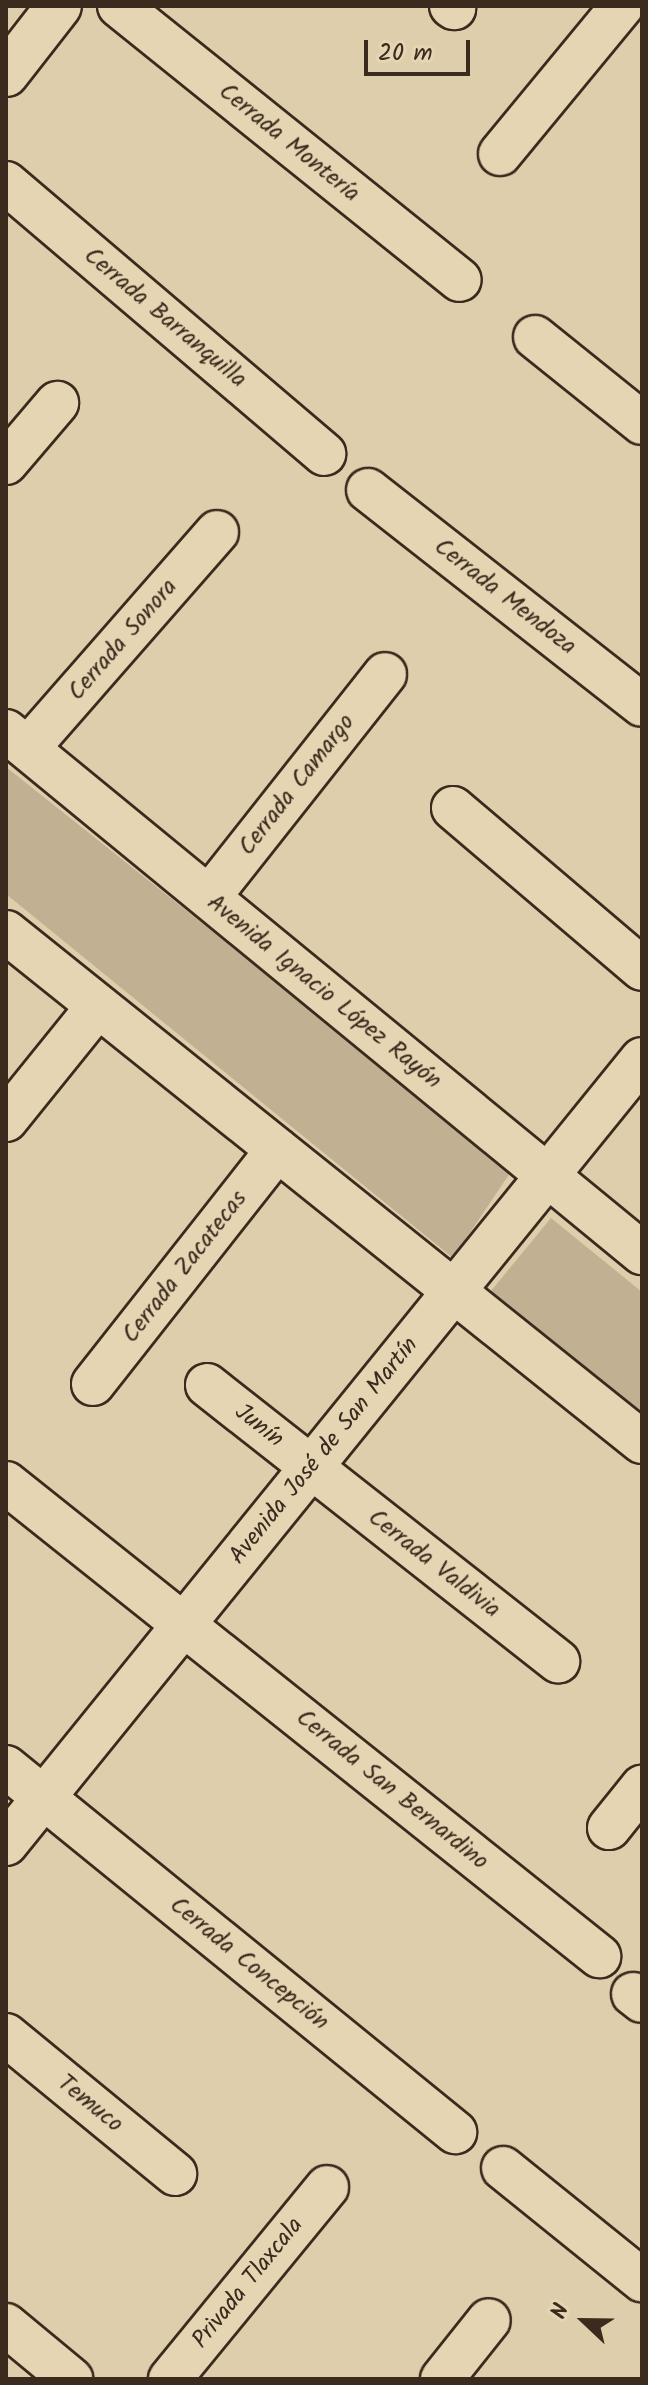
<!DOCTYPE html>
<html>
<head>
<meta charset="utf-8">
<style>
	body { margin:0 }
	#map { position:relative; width:648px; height:2385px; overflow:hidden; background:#dfceac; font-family:Kalam,sans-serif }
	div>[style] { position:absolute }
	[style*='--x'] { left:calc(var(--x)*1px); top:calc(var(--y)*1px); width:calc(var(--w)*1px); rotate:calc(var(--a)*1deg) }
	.green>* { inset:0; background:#c1b092 }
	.roads { filter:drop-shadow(2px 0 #3b2a1e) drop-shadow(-2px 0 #3b2a1e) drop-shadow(0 2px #3b2a1e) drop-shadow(0 -2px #3b2a1e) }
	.minor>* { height:42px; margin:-21px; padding:0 21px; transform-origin:21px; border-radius:21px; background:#e6d5b2 }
	.major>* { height:44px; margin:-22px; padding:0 22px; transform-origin:22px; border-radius:22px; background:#e6d5b2 }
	span { translate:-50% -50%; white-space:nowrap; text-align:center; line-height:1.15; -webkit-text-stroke:6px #e6d5b2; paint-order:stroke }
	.street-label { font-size:24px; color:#3b2a1e }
	.frame { position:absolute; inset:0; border:8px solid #3b2a1e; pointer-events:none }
	.north { position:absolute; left:544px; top:2281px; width:80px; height:80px; -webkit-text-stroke:6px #e6d5b2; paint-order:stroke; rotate:292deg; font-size:22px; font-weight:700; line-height:32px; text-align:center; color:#3b2a1e }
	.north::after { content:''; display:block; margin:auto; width:28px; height:36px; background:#3b2a1e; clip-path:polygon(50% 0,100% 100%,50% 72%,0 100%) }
	.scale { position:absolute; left:364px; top:40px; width:106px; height:36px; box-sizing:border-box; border:4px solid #3b2a1e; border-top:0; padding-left:10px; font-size:24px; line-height:28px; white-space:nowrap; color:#3b2a1e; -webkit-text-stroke:6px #e6d5b2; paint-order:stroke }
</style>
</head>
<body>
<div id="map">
	<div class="green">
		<i style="clip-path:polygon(6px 767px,512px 1170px,453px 1258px,6px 894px)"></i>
		<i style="clip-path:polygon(551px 1218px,642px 1292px,642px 1416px,486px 1297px)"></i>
	</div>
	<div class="roads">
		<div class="minor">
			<i style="--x:119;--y:6;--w:437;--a:38.8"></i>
			<i style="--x:451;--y:6;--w:4;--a:34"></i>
			<i style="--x:500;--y:154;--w:192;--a:-50.5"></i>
			<i style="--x:6;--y:183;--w:418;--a:40.4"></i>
			<i style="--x:535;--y:337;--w:137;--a:38.8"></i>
			<i style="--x:6;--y:463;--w:79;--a:-49.6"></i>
			<i style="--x:368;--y:490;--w:348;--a:38.1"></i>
			<i style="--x:6;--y:731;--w:823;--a:39.38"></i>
			<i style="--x:28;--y:748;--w:287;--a:-48.8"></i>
			<i style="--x:453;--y:808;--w:248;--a:40.4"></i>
			<i style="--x:209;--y:897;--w:284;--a:-51.7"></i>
			<i style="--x:6;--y:932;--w:815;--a:38.73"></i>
			<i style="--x:6;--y:1120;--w:146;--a:-51.1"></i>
			<i style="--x:93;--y:1384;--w:298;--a:-51.8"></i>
			<i style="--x:207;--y:1385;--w:447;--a:38.2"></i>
			<i style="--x:6;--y:1483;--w:759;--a:38.58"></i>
			<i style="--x:6;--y:1767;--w:579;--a:39.11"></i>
			<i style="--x:609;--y:1828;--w:53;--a:-51.2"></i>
			<i style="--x:6;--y:1844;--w:1010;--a:-50.99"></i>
			<i style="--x:633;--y:1994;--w:11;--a:38"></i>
			<i style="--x:6;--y:2035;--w:219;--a:39.4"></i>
			<i style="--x:503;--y:2168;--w:179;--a:38.9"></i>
			<i style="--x:6;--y:2325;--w:85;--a:39.7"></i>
			<i style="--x:170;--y:2379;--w:248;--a:-50.7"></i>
			<i style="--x:442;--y:2379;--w:75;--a:-51.5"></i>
		</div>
		<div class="major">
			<i style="--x:6;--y:74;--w:86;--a:-52.1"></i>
		</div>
	</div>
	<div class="street-label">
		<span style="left:289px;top:143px;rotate:39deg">Cerrada Montería</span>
		<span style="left:165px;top:318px;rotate:40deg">Cerrada Barranquilla</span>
		<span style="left:505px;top:597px;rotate:38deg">Cerrada Mendoza</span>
		<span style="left:123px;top:640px;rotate:-49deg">Cerrada Sonora</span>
		<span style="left:297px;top:785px;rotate:-52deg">Cerrada Camargo</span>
		<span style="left:324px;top:992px;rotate:39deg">Avenida Ignacio López Rayón</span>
		<span style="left:185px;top:1267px;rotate:-52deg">Cerrada Zacatecas</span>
		<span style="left:259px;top:1426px;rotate:38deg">Junín</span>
		<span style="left:324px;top:1451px;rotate:-51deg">Avenida José de San Martín</span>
		<span style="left:434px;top:1564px;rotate:38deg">Cerrada Valdivia</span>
		<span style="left:392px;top:1790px;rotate:39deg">Cerrada San Bernardino</span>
		<span style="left:249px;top:1964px;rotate:39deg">Cerrada Concepción</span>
		<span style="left:90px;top:2104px;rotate:39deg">Temuco</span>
		<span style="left:248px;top:2283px;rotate:-51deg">Privada Tlaxcala</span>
	</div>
	<div class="frame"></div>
	<div class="north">N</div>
	<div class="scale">20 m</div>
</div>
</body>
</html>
